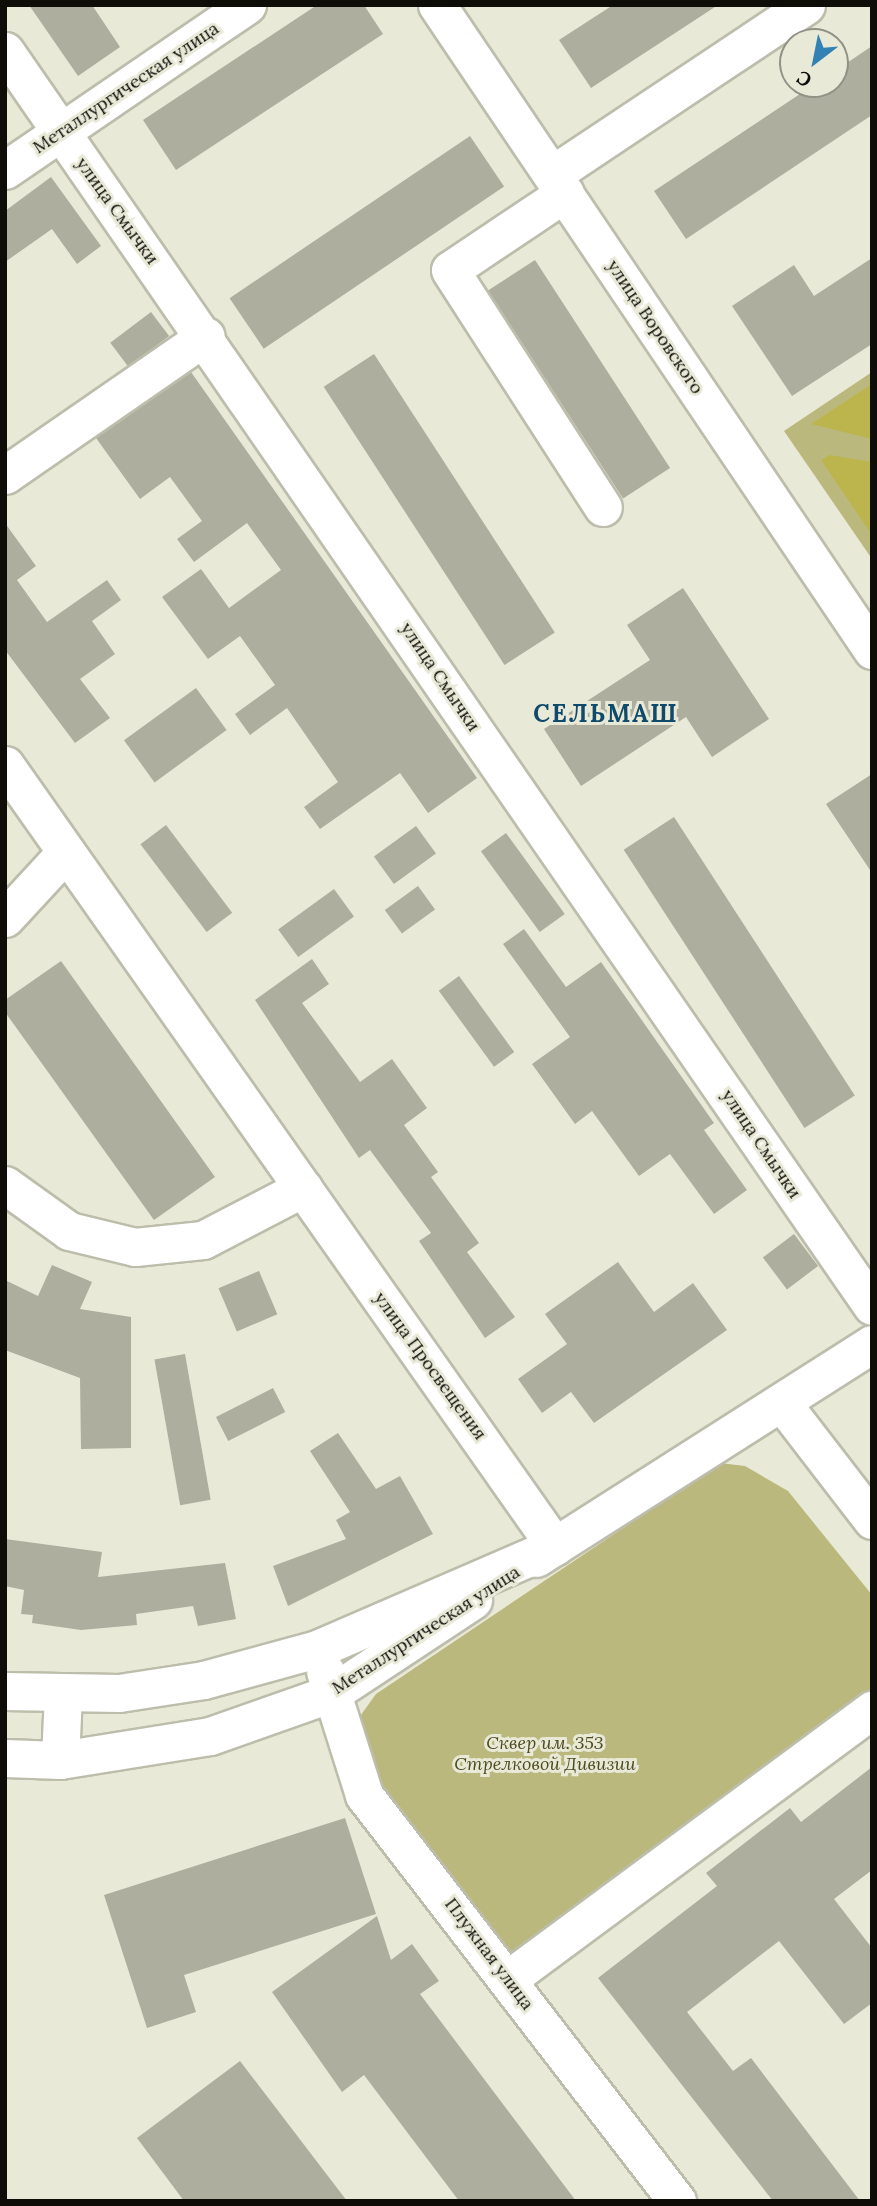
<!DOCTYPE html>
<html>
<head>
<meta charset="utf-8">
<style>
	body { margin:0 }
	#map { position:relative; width:877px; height:2206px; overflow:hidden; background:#e9e9d8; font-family:Lora,serif }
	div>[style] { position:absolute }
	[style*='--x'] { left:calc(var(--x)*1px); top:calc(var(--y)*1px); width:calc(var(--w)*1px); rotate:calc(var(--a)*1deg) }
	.green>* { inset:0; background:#bbb87d }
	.forest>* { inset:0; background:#bcb54d }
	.building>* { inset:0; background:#aeae9e; transform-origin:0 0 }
	.roads { filter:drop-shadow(2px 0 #bdbdac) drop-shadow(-2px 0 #bdbdac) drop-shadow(0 2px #bdbdac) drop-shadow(0 -2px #bdbdac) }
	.minor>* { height:37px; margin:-18.5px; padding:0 18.5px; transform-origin:18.5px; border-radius:18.5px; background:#fff }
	span { translate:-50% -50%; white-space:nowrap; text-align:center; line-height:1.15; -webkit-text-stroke:6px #e9e9d8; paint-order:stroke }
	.street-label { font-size:18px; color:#0e0d08 }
	.park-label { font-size:18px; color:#4f4c21; font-style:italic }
	.district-label { font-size:24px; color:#104a6b; font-weight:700; letter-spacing:2px }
	.frame { position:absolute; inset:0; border:7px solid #0e0d08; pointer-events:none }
	.north { position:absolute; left:779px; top:28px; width:70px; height:70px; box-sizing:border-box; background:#e9e9d8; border:2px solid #919185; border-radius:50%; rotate:212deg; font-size:19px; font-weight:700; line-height:28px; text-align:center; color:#0e0d08 }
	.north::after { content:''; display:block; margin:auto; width:24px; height:32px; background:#3282b4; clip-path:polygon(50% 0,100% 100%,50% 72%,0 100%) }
</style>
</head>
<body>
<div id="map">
	<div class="green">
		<i style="clip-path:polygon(872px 372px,872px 559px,784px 431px)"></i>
		<i style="clip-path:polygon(720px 1463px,745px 1466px,788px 1491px,872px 1595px,872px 1695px,506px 1959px,365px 1778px,358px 1719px,376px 1694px)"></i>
	</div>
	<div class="forest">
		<i style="clip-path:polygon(872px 384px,872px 439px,811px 424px)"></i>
		<i style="clip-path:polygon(830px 455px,872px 462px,872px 535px,821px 460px)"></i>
	</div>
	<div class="building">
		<i style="clip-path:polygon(29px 5px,92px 5px,120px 47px,78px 76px)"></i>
		<i style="clip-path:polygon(317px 5px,364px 5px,383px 34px,176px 170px,143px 120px)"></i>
		<i style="clip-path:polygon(613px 5px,718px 5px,591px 88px,559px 40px)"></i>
		<i style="clip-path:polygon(872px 46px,872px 115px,686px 239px,654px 191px,815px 84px,835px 84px,835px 71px)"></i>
		<i style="left:470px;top:136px;width:61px;height:290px;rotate:56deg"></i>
		<i style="clip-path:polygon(51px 177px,101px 246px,77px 264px,52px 229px,5px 262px,5px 211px)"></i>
		<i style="clip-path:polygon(872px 258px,872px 344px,792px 396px,732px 306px,794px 265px,814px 296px)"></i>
		<i style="left:535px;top:260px;width:248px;height:56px;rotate:57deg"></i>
		<i style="left:151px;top:312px;width:30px;height:51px;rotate:53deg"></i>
		<i style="left:374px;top:354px;width:332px;height:60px;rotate:57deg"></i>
		<i style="clip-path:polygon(191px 372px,477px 778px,428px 813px,400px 773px,320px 829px,304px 807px,338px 782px,287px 708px,250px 735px,235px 714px,275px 685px,240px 636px,208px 659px,162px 597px,201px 569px,229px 608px,281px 570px,247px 523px,194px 562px,177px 539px,202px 521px,170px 477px,140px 499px,96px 438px)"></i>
		<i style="clip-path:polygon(5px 523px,36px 566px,17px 580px,47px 622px,107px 580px,121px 600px,92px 621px,115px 654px,80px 679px,110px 718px,75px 743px,5px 650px)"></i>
		<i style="clip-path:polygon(683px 588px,769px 719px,712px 757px,686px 717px,581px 786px,544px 729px,650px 660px,627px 625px)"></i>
		<i style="left:196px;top:688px;width:52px;height:89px;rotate:54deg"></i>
		<i style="clip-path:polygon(872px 774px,872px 873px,826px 804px)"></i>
		<i style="left:674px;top:817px;width:332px;height:60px;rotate:57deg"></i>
		<i style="left:166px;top:825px;width:110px;height:32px;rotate:53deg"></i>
		<i style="left:416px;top:826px;width:34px;height:52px;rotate:54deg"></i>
		<i style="left:506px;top:833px;width:100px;height:31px;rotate:54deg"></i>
		<i style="left:418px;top:886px;width:29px;height:41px;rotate:54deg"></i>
		<i style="left:334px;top:889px;width:34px;height:69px;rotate:54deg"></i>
		<i style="clip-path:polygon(524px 929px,566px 987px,601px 962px,714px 1123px,704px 1130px,747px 1190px,714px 1214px,670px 1154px,639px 1176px,592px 1111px,575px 1124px,532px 1064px,570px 1037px,503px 944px)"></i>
		<i style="clip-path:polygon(312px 959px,329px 984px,302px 1003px,360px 1082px,392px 1059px,427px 1108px,404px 1125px,438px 1172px,431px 1177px,479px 1243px,467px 1252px,515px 1317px,485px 1338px,419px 1241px,431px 1233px,370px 1150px,359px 1158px,255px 1000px)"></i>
		<i style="clip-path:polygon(61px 961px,215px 1177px,154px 1220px,5px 1012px,5px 1000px)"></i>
		<i style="left:459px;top:976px;width:94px;height:25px;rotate:54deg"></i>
		<i style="left:794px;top:1234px;width:40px;height:39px;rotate:53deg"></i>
		<i style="clip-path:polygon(618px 1262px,654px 1312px,693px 1283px,727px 1330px,594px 1423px,571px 1392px,542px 1413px,518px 1379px,567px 1344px,545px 1314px)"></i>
		<i style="clip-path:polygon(52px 1265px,92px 1282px,80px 1309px,131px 1317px,131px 1448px,81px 1449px,80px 1378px,5px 1350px,5px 1280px,38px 1296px)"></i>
		<i style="left:259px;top:1271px;width:47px;height:44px;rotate:67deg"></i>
		<i style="left:185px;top:1354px;width:148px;height:31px;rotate:80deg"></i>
		<i style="left:273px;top:1388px;width:27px;height:64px;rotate:63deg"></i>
		<i style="clip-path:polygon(338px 1433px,376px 1489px,400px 1476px,433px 1534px,288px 1606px,273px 1566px,346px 1539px,336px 1520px,350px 1512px,310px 1451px)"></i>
		<i style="clip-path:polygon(5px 1539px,102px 1552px,98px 1577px,225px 1563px,236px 1619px,198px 1626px,193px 1606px,136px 1614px,137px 1625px,81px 1630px,32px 1623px,33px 1615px,21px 1614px,24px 1590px,5px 1586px)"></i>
		<i style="clip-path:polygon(872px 1767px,872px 1870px,834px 1899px,872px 1948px,872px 2003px,844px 2024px,779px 1941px,687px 2012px,733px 2071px,751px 2058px,860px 2201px,773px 2201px,598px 1978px,717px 1886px,706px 1873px,790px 1808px,801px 1822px)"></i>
		<i style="clip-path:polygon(345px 1818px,376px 1914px,184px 1975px,196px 2012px,147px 2028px,104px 1895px)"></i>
		<i style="clip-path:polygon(377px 1916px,391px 1960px,412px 1944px,439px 1981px,420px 1994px,576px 2201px,459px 2201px,364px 2075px,342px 2092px,272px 1992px)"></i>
		<i style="clip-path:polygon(240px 2061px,347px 2201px,184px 2201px,137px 2138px)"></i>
	</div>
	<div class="roads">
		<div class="minor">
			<i style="--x:437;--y:5;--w:778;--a:56"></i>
			<i style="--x:5;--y:51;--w:1525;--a:55.36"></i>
			<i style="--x:5;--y:170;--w:293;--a:-34.3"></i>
			<i style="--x:553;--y:174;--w:304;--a:-33.7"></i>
			<i style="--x:565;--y:193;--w:138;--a:146.2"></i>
			<i style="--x:450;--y:270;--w:282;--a:57.2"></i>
			<i style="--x:5;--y:475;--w:244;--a:-34.7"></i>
			<i style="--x:5;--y:765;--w:955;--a:54.85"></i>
			<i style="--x:555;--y:1546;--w:259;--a:156.6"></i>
			<i style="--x:317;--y:1649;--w:117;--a:164.7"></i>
			<i style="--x:204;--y:1680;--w:86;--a:171.3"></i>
			<i style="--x:119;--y:1693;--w:114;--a:-179"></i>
			<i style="--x:5;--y:918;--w:90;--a:-47.3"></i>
			<i style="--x:5;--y:1185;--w:79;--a:35.7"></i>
			<i style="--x:69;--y:1231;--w:68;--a:13.6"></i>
			<i style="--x:135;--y:1247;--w:68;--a:-5.9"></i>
			<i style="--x:203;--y:1240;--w:113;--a:-27.5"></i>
			<i style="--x:782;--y:1403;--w:148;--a:52.4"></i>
			<i style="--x:536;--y:1558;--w:398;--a:-32.5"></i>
			<i style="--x:325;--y:1671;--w:130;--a:72.5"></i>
			<i style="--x:364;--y:1795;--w:513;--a:52.37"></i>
			<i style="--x:5;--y:1758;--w:55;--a:2.1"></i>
			<i style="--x:60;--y:1760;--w:152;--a:-9.1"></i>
			<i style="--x:210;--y:1736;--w:129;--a:-19.4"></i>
			<i style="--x:332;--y:1693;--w:169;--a:-33.4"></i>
			<i style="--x:60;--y:1760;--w:67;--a:-87.4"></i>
			<i style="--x:508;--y:1979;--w:453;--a:-36.5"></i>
		</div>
	</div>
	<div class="street-label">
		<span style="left:126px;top:88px;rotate:-34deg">Металлургическая улица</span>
		<span style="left:117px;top:211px;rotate:54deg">улица Смычки</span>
		<span style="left:655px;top:327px;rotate:56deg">улица Воровского</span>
		<span style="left:440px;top:677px;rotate:56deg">улица Смычки</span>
		<span style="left:761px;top:1144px;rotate:56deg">улица Смычки</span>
		<span style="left:430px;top:1366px;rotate:54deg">улица Просвещения</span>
		<span style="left:426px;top:1630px;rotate:-33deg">Металлургическая улица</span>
		<span style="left:489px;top:1954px;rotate:53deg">Плужная улица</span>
	</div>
	<div class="park-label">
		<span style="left:545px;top:1754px">Сквер им. 353<br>Стрелковой Дивизии</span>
	</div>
	<div class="district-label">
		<span style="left:606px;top:714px">СЕЛЬМАШ</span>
	</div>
	<div class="frame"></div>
	<div class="north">С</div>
</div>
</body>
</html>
